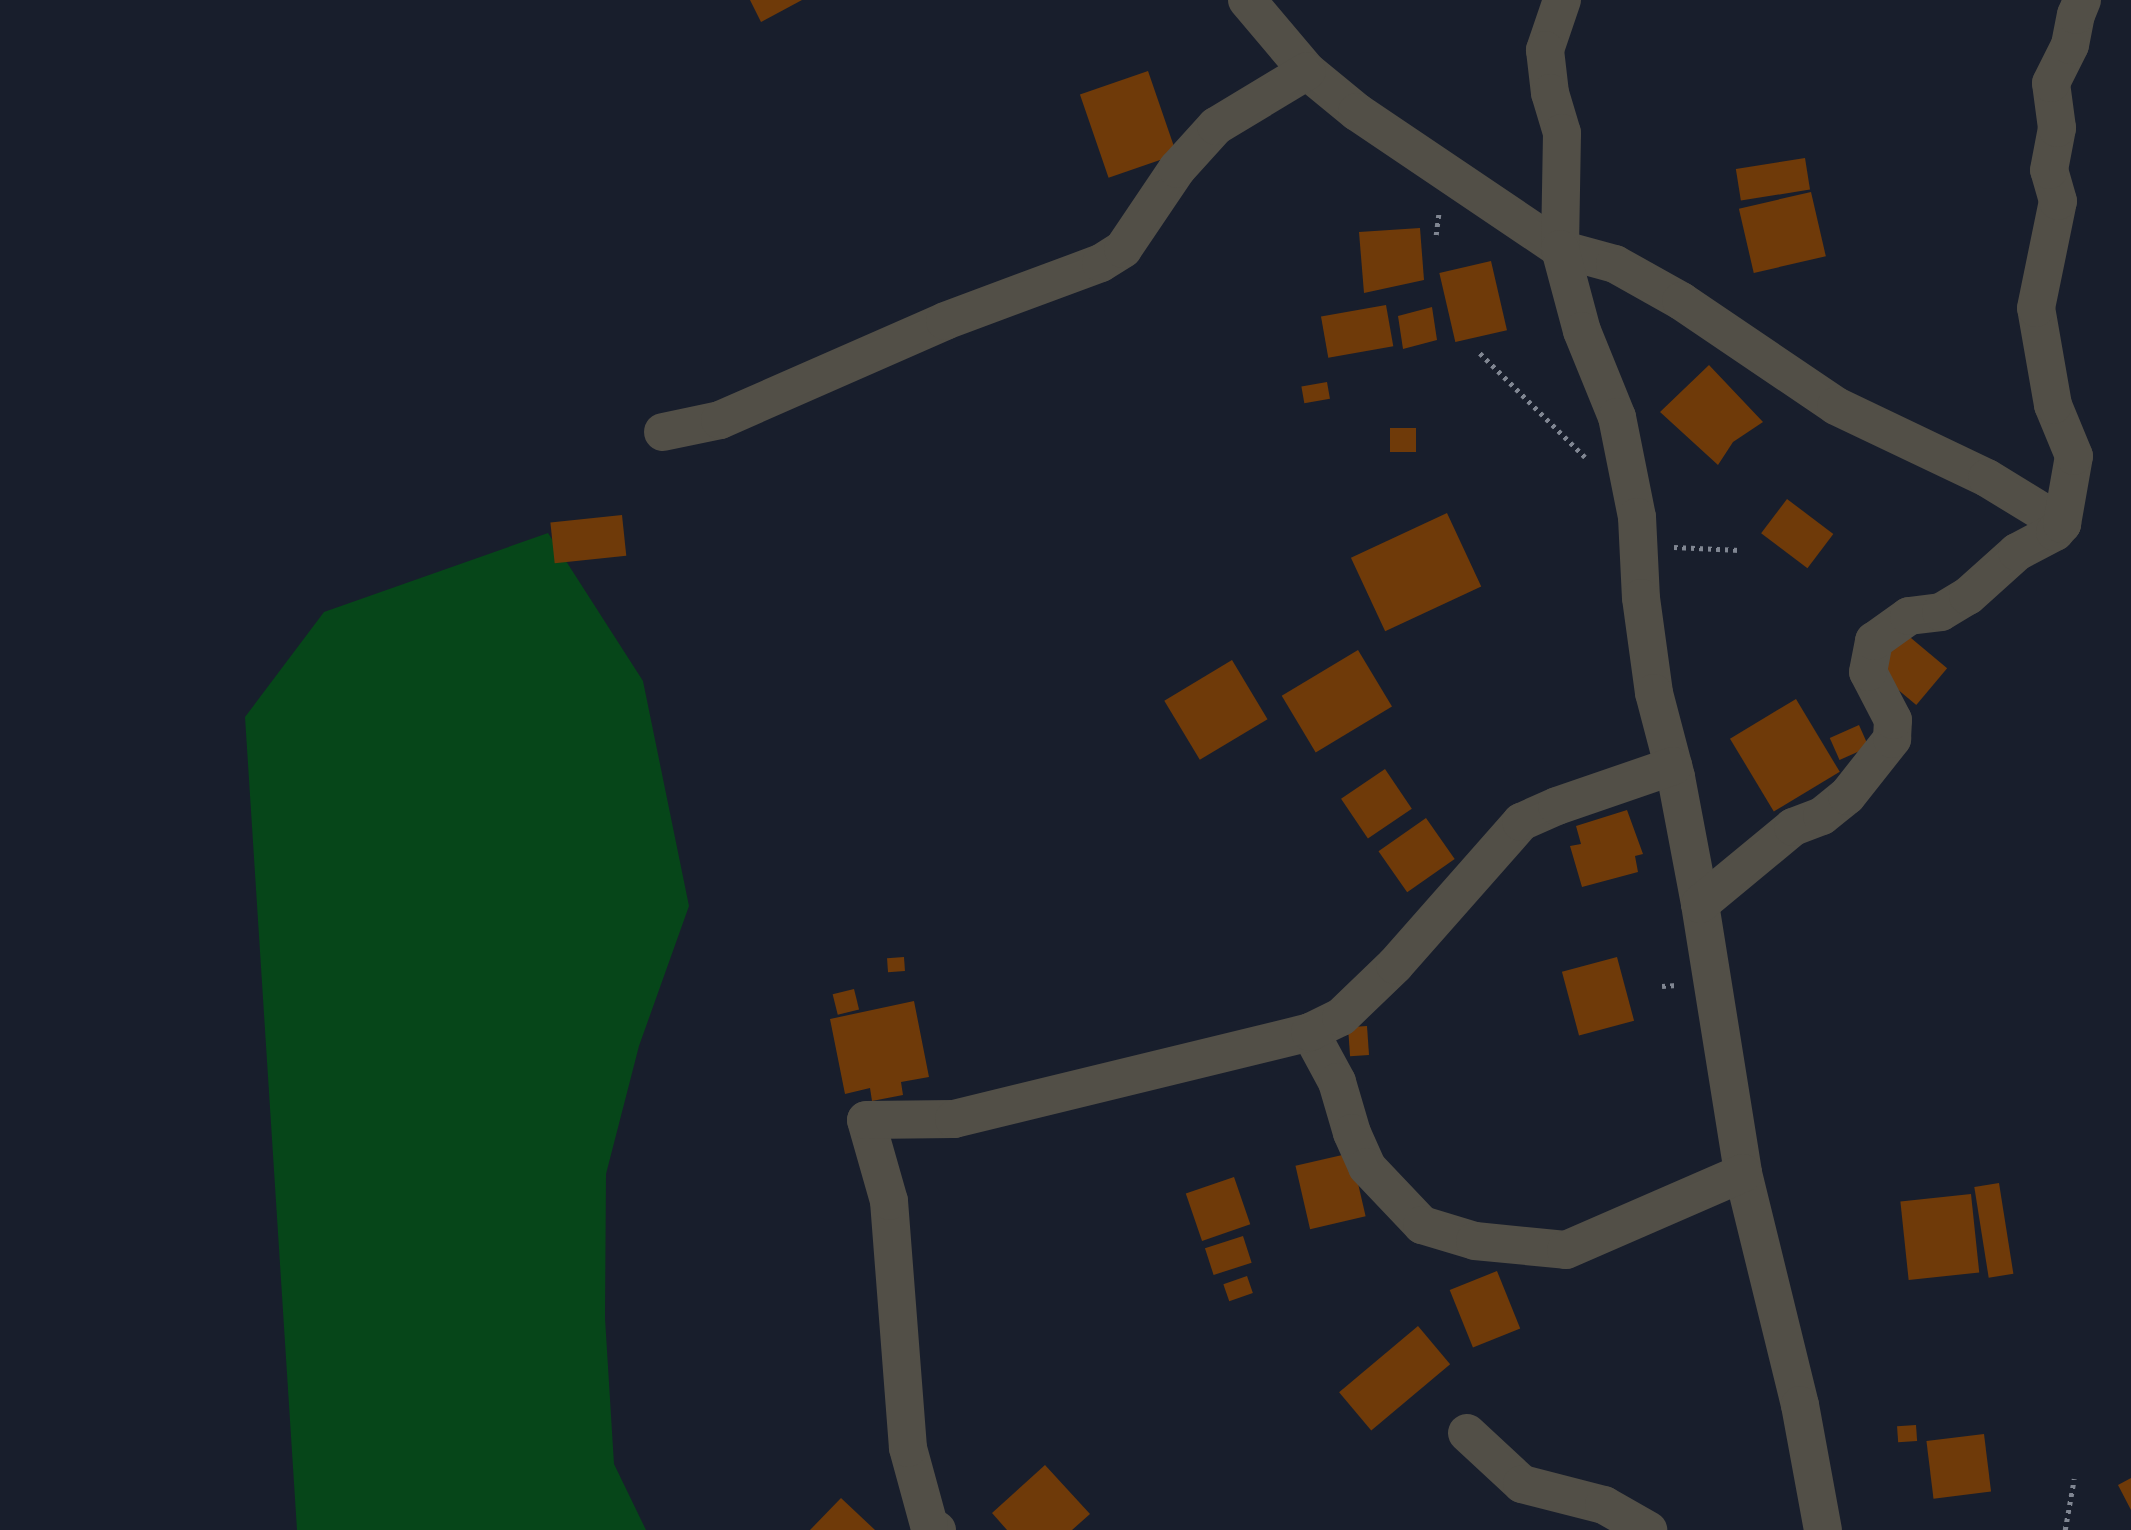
<!DOCTYPE html>
<html>
<head>
<meta charset="utf-8">
<style>
	body { margin:0 }
	#map { position:relative; width:2131px; height:1530px; overflow:hidden; background:#181e2c; font-family:"Exo 2",sans-serif }
	div>[style] { position:absolute }
	[style*='--x'] { left:calc(var(--x)*1px); top:calc(var(--y)*1px); width:calc(var(--w)*1px); rotate:calc(var(--a)*1deg) }
	.green>* { inset:0; background:#064619 }
	.building>* { inset:0; background:#6f3a09; transform-origin:0 0 }
	.path>* { height:4.5px; margin-top:-2.25px; transform-origin:0; background:repeating-linear-gradient(90deg,#808692 0 3.5px,transparent 0 8.5px) }
	.minor>* { height:38px; margin:-19px; padding:0 19px; transform-origin:19px; border-radius:19px; background:#524f47 }
	span { translate:-50% -50%; white-space:nowrap; text-align:center; line-height:1.15; -webkit-text-stroke:7px #181e2c; paint-order:stroke }
</style>
</head>
<body>
<div id="map">
	<div class="green">
		<i style="clip-path:polygon(548px 533px,643px 681px,689px 906px,639px 1046px,606px 1174px,605px 1318px,614px 1464px,646px 1530px,297px 1530px,245px 717px,324px 612px)"></i>
	</div>
	<div class="building">
		<i style="clip-path:polygon(750px 0,802px 0,761px 22px)"></i>
		<i style="left:1148px;top:71px;width:88px;height:72px;rotate:71deg"></i>
		<i style="left:1805px;top:158px;width:32px;height:70px;rotate:81deg"></i>
		<i style="left:1811px;top:192px;width:66px;height:74px;rotate:77deg"></i>
		<i style="clip-path:polygon(1420px 228px,1424px 280px,1364px 293px,1359px 232px)"></i>
		<i style="left:1491px;top:261px;width:71px;height:53px;rotate:77deg"></i>
		<i style="left:1386px;top:305px;width:42px;height:66px;rotate:80deg"></i>
		<i style="clip-path:polygon(1432px 307px,1437px 340px,1403px 349px,1398px 316px)"></i>
		<i style="clip-path:polygon(1709px 365px,1763px 422px,1733px 442px,1718px 465px,1660px 412px)"></i>
		<i style="left:1327px;top:382px;width:17px;height:26px;rotate:80deg"></i>
		<i style="left:1390px;top:428px;width:26px;height:24px"></i>
		<i style="left:1787px;top:499px;width:58px;height:43px;rotate:37deg"></i>
		<i style="left:1447px;top:513px;width:81px;height:106px;rotate:65deg"></i>
		<i style="left:622px;top:515px;width:41px;height:72px;rotate:84deg"></i>
		<i style="left:1905px;top:633px;width:55px;height:48px;rotate:40deg"></i>
		<i style="left:1358px;top:650px;width:66px;height:89px;rotate:59deg"></i>
		<i style="left:1232px;top:660px;width:69px;height:79px;rotate:59deg"></i>
		<i style="left:1796px;top:699px;width:85px;height:77px;rotate:59deg"></i>
		<i style="left:1859px;top:725px;width:24px;height:32px;rotate:66deg"></i>
		<i style="left:1385px;top:769px;width:48px;height:53px;rotate:56deg"></i>
		<i style="clip-path:polygon(1627px 810px,1643px 854px,1635px 856px,1638px 872px,1582px 887px,1570px 846px,1581px 844px,1576px 826px)"></i>
		<i style="left:1426px;top:818px;width:50px;height:58px;rotate:55deg"></i>
		<i style="left:904px;top:957px;width:14px;height:17px;rotate:86deg"></i>
		<i style="left:1617px;top:957px;width:66px;height:57px;rotate:75deg"></i>
		<i style="left:854px;top:989px;width:21px;height:22px;rotate:76deg"></i>
		<i style="clip-path:polygon(914px 1001px,929px 1077px,901px 1082px,903px 1095px,872px 1101px,870px 1088px,845px 1094px,830px 1019px)"></i>
		<i style="left:1367px;top:1026px;width:29px;height:19px;rotate:86deg"></i>
		<i style="left:1351px;top:1153px;width:65px;height:57px;rotate:77deg"></i>
		<i style="left:1234px;top:1177px;width:50px;height:51px;rotate:71deg"></i>
		<i style="left:1999px;top:1183px;width:92px;height:25px;rotate:81deg"></i>
		<i style="left:1971px;top:1194px;width:79px;height:71px;rotate:84deg"></i>
		<i style="left:1243px;top:1236px;width:28px;height:40px;rotate:72deg"></i>
		<i style="left:1497px;top:1271px;width:62px;height:51px;rotate:68deg"></i>
		<i style="left:1247px;top:1276px;width:18px;height:25px;rotate:71deg"></i>
		<i style="left:1418px;top:1326px;width:50px;height:103px;rotate:50deg"></i>
		<i style="left:1916px;top:1425px;width:16px;height:19px;rotate:86deg"></i>
		<i style="left:1984px;top:1434px;width:58px;height:58px;rotate:83deg"></i>
		<i style="clip-path:polygon(1045px 1465px,1090px 1514px,1072px 1530px,1007px 1530px,992px 1513px)"></i>
		<i style="clip-path:polygon(2131px 1478px,2131px 1510px,2118px 1485px)"></i>
		<i style="clip-path:polygon(841px 1498px,875px 1530px,810px 1530px)"></i>
	</div>
	<div class="path">
		<i style="--x:1436;--y:235;--w:23;--a:-83"></i>
		<i style="--x:1480;--y:353;--w:148;--a:44.7"></i>
		<i style="--x:1674;--y:547;--w:66;--a:2.6"></i>
		<i style="--x:1662;--y:986;--w:15;--a:-4"></i>
		<i style="--x:2065;--y:1530;--w:52;--a:-80"></i>
	</div>
	<div class="minor">
		<i style="--x:1247;--y:0;--w:93;--a:49.8"></i>
		<i style="--x:1307;--y:71;--w:65;--a:39.4"></i>
		<i style="--x:1357;--y:112;--w:245;--a:34"></i>
		<i style="--x:1560;--y:249;--w:57;--a:15.3"></i>
		<i style="--x:1615;--y:264;--w:76;--a:29.3"></i>
		<i style="--x:1681;--y:301;--w:187;--a:34.1"></i>
		<i style="--x:1836;--y:406;--w:167;--a:25.5"></i>
		<i style="--x:1987;--y:478;--w:88;--a:31.5"></i>
		<i style="--x:1562;--y:0;--w:53;--a:108.8"></i>
		<i style="--x:1545;--y:50;--w:43;--a:83.4"></i>
		<i style="--x:1550;--y:93;--w:42;--a:73.3"></i>
		<i style="--x:1562;--y:133;--w:116;--a:91"></i>
		<i style="--x:1560;--y:249;--w:85;--a:75"></i>
		<i style="--x:1582;--y:331;--w:93;--a:67.9"></i>
		<i style="--x:1617;--y:417;--w:102;--a:78.7"></i>
		<i style="--x:1637;--y:517;--w:81;--a:87.2"></i>
		<i style="--x:1641;--y:598;--w:96;--a:82.2"></i>
		<i style="--x:1654;--y:693;--w:87;--a:75.3"></i>
		<i style="--x:1676;--y:777;--w:129;--a:79.3"></i>
		<i style="--x:1700;--y:904;--w:272;--a:80.9"></i>
		<i style="--x:1743;--y:1173;--w:239;--a:76.2"></i>
		<i style="--x:1800;--y:1405;--w:127;--a:79.6"></i>
		<i style="--x:663;--y:432;--w:58;--a:-11.9"></i>
		<i style="--x:720;--y:420;--w:246;--a:-23.7"></i>
		<i style="--x:945;--y:321;--w:166;--a:-20.4"></i>
		<i style="--x:1101;--y:263;--w:26;--a:-32"></i>
		<i style="--x:1123;--y:249;--w:97;--a:-56"></i>
		<i style="--x:1177;--y:169;--w:58;--a:-47.8"></i>
		<i style="--x:1216;--y:126;--w:106;--a:-31.1"></i>
		<i style="--x:1700;--y:904;--w:121;--a:-39.6"></i>
		<i style="--x:1793;--y:827;--w:31;--a:-21"></i>
		<i style="--x:1822;--y:816;--w:32;--a:-39"></i>
		<i style="--x:1847;--y:796;--w:73;--a:-51.7"></i>
		<i style="--x:1892;--y:739;--w:19;--a:-87"></i>
		<i style="--x:1893;--y:720;--w:54;--a:-117.5"></i>
		<i style="--x:1868;--y:672;--w:32;--a:-79"></i>
		<i style="--x:1874;--y:641;--w:43;--a:-35.5"></i>
		<i style="--x:1909;--y:616;--w:32;--a:-7"></i>
		<i style="--x:1941;--y:612;--w:31;--a:-31"></i>
		<i style="--x:1968;--y:596;--w:66;--a:-41.9"></i>
		<i style="--x:2017;--y:552;--w:43;--a:-27.8"></i>
		<i style="--x:2055;--y:532;--w:11;--a:-49"></i>
		<i style="--x:2062;--y:524;--w:69;--a:-80"></i>
		<i style="--x:2074;--y:456;--w:55;--a:-112.4"></i>
		<i style="--x:2053;--y:405;--w:98;--a:-99.9"></i>
		<i style="--x:2036;--y:308;--w:109;--a:-78.4"></i>
		<i style="--x:2058;--y:201;--w:32;--a:-106"></i>
		<i style="--x:2049;--y:170;--w:43;--a:-79.2"></i>
		<i style="--x:2057;--y:128;--w:45;--a:-97.6"></i>
		<i style="--x:2051;--y:83;--w:42;--a:-63.4"></i>
		<i style="--x:2070;--y:45;--w:31;--a:-79"></i>
		<i style="--x:2076;--y:15;--w:16;--a:-68"></i>
		<i style="--x:1310;--y:1032;--w:57;--a:61.6"></i>
		<i style="--x:1337;--y:1082;--w:53;--a:73.6"></i>
		<i style="--x:1352;--y:1133;--w:37;--a:66"></i>
		<i style="--x:1367;--y:1167;--w:80;--a:46.5"></i>
		<i style="--x:1422;--y:1225;--w:55;--a:16.8"></i>
		<i style="--x:1475;--y:1241;--w:91;--a:5.6"></i>
		<i style="--x:1566;--y:1250;--w:193;--a:-23.5"></i>
		<i style="--x:1467;--y:1433;--w:75;--a:42.8"></i>
		<i style="--x:1522;--y:1484;--w:85;--a:14.4"></i>
		<i style="--x:1604;--y:1505;--w:51;--a:29.6"></i>
		<i style="--x:937;--y:1530;--w:9;--a:-148"></i>
		<i style="--x:929;--y:1525;--w:80;--a:-105.3"></i>
		<i style="--x:908;--y:1448;--w:248;--a:-94.4"></i>
		<i style="--x:889;--y:1201;--w:84;--a:-105.9"></i>
		<i style="--x:866;--y:1120;--w:88;--a:-0.7"></i>
		<i style="--x:954;--y:1119;--w:366;--a:-13.7"></i>
		<i style="--x:1310;--y:1032;--w:34;--a:-26"></i>
		<i style="--x:1341;--y:1017;--w:75;--a:-43.9"></i>
		<i style="--x:1395;--y:965;--w:191;--a:-48.6"></i>
		<i style="--x:1521;--y:822;--w:39;--a:-24"></i>
		<i style="--x:1557;--y:806;--w:123;--a:-19"></i>
	</div>
</div>
</body>
</html>
